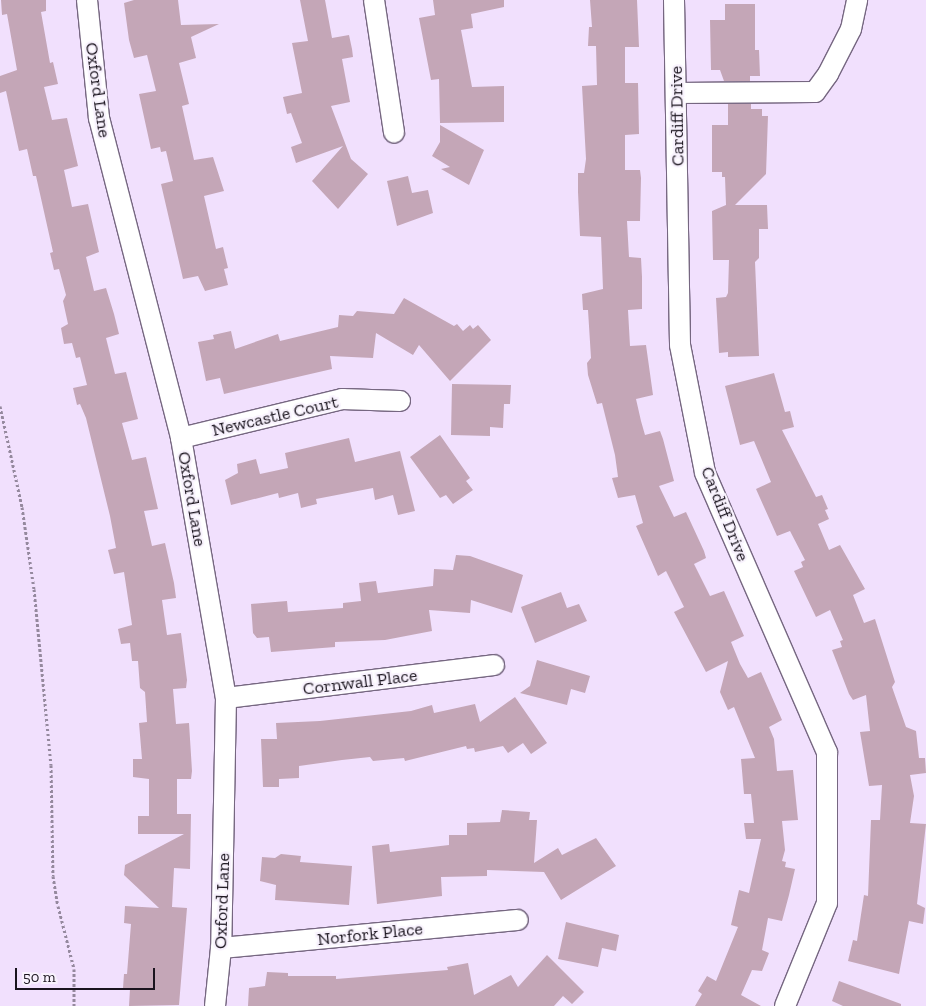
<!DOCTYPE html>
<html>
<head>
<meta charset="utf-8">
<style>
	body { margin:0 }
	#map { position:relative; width:926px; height:1006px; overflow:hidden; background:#f1e0fd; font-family:"Zilla Slab",serif }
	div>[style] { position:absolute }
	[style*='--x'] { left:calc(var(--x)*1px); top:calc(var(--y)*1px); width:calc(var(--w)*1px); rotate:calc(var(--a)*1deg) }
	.building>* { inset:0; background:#c4a6b7 }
	.path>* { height:3px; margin-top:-1.5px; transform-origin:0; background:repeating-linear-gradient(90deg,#95899e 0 2.5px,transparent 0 5px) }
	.roads { filter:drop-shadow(1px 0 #766781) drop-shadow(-1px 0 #766781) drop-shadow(0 1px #766781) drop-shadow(0 -1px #766781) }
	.minor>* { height:20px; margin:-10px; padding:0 10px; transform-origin:10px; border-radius:10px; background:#fff }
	span { translate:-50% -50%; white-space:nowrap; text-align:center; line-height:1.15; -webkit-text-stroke:4.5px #f8f2fd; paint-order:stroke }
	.street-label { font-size:18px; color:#1a141e }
	.scale { position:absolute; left:15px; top:968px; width:140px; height:22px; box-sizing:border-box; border:2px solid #1a141e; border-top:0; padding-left:6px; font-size:15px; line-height:18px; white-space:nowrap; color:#1a141e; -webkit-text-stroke:4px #f8f2fd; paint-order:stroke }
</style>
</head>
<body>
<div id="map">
	<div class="building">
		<i style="clip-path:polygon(1px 0,46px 0,46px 11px,41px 12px,50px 63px,53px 62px,58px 84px,44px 87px,52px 120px,67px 118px,78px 166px,64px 170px,72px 207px,88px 204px,99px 252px,86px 257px,94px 291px,106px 288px,114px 314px,119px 334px,106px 338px,115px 374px,126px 372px,138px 419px,122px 423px,132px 460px,146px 457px,158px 509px,144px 511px,152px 546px,165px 543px,174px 583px,176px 598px,162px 600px,167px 635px,181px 633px,187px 680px,186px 688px,173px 689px,176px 724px,189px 723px,192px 771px,191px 779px,177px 779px,177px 814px,191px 814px,190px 869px,174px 868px,172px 907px,187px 908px,179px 1005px,129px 1006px,130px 989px,123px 988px,124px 974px,127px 974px,131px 924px,124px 923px,125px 906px,159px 908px,124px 875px,125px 865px,184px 834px,138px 834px,138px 816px,149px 816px,149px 779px,133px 777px,133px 759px,142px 759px,139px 723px,147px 722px,145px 692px,140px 688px,138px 661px,132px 661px,130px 643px,121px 644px,118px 629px,132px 625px,124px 572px,114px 574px,108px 550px,116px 548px,110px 516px,86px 418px,80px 404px,77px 405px,73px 388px,87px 385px,80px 357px,76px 358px,72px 343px,64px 344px,61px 328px,68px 324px,63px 301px,66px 295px,59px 269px,54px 270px,50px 253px,53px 252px,36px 176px,33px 176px,27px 149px,19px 151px,6px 91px,0 93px,0 76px,17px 70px,7px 14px,2px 15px)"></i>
		<i style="clip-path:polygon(134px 0,178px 0,181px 25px,219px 24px,191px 37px,196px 58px,179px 63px,189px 104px,182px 106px,194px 160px,213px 157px,224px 191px,204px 196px,216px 249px,223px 247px,228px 268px,224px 269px,228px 285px,205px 291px,198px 276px,183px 279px,161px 184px,173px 181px,166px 151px,161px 152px,160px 147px,151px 149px,139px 94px,156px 91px,147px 55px,134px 58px,129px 40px,124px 3px)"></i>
		<i style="clip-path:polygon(300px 0,325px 0,332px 38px,349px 35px,352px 49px,353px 57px,342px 59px,350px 102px,331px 106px,351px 159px,368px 174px,338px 209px,312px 181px,343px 146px,296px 163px,291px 147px,302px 143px,291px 113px,287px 114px,283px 97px,302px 93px,292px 43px,308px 41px)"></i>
		<i style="clip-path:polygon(433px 0,504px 0,504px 7px,471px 14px,473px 28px,461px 30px,472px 87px,504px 86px,504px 122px,440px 123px,439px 79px,431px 80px,419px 18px,435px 15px)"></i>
		<i style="clip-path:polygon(590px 0,637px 0,639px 47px,625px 47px,625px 83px,638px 83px,639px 134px,625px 135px,625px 170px,640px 170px,641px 178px,640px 221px,627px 221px,629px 257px,641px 258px,642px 277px,642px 309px,628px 310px,630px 346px,646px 345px,653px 395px,636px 399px,641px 421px,645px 435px,660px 431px,663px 439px,674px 481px,659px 486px,674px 517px,686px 512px,704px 551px,706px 558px,694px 564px,710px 596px,724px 591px,744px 636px,731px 642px,740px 664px,748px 678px,761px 672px,782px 720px,769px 727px,774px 739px,777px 771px,793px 770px,798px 820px,782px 821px,785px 850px,782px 861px,786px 862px,785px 867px,795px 869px,789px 895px,782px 921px,768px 918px,762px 950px,769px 953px,762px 971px,752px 970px,741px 995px,761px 1006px,695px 1006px,702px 994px,698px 991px,707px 976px,716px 981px,738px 927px,731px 925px,739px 890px,749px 893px,761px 839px,746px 839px,744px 823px,754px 823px,751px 794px,744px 794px,741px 759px,755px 758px,734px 707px,728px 710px,720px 692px,728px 661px,706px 672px,674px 612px,684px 607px,666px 571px,658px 576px,636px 526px,643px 523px,635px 495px,618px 498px,612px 478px,618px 477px,615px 455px,602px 403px,597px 404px,588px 375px,587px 363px,591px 358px,588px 310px,583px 310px,582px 294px,603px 289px,601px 237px,580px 236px,578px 192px,578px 173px,584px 173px,586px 159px,582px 86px,597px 85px,596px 46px,588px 46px,589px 27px,592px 27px)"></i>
		<i style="clip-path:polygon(725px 4px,755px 4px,755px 50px,759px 50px,760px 76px,750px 76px,750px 81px,724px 81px,720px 70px,711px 70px,710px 20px,725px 20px)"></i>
		<i style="clip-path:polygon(728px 104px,751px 104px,751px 109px,762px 109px,762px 116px,768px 116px,766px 174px,735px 205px,767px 205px,768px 229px,759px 229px,759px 258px,755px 262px,759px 356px,728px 357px,728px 352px,719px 353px,716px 298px,726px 297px,728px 293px,729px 260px,713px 260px,712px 211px,726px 205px,725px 177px,722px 177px,722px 172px,712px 172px,712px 125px,728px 125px)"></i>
		<i style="clip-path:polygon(440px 125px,484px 150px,469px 185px,441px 169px,450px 167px,432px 156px,440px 142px)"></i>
		<i style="clip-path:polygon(408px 176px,412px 193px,428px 190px,433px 213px,397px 226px,387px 181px)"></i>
		<i style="clip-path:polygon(404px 298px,454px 326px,457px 324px,463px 331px,470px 325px,473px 329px,478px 325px,491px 340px,450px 381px,419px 345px,413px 355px,376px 333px,373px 358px,330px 356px,332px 369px,224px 394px,220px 378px,206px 381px,198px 342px,214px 339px,213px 335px,231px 331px,235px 349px,278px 334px,280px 341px,338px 327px,339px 315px,353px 316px,357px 311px,394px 314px)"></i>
		<i style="clip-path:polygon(774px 373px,785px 412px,790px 411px,794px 427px,782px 430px,816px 497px,822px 495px,828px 509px,825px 510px,829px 519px,818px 524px,829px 550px,840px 545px,865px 589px,853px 595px,864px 623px,875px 619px,895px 682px,892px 687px,906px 727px,916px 731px,919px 758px,925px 758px,926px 773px,910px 775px,914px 796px,910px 823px,926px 824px,917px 904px,925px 908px,923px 924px,909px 921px,899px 974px,848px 961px,853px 940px,857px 941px,864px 895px,868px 896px,871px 820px,880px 820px,882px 785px,869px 786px,860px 732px,870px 731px,866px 695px,853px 700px,849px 694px,832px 650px,842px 647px,840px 641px,843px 640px,830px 610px,816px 617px,794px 571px,803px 567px,801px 562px,805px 560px,790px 531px,777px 536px,756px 489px,771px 482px,754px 441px,740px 445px,725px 386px)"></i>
		<i style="clip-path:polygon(452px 384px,511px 385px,510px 404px,504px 404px,503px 428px,490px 427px,490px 436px,451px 435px)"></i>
		<i style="clip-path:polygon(440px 435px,470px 478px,466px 481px,473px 490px,453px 504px,446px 495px,440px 498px,410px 457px)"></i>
		<i style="clip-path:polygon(349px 438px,355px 462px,400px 451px,415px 511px,398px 515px,393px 495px,375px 500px,373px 488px,316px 499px,317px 504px,301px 508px,298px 493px,279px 498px,278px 493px,231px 505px,225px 480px,238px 473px,237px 464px,256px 459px,260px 474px,288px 468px,285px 453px)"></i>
		<i style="clip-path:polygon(456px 555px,470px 556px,523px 575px,512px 613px,471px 600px,470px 613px,429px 610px,432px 631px,385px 640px,335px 642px,335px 647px,271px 652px,269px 637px,257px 638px,253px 633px,251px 604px,287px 601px,288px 612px,343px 608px,343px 603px,361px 601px,359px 583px,376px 581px,378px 593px,433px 586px,434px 569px,453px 570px)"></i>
		<i style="clip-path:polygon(561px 592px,567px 608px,579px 604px,587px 621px,535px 643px,521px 607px)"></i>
		<i style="clip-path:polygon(537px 660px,590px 676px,585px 693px,571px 689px,567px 705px,520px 693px,530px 686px)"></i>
		<i style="clip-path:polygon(515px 697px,547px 743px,531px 754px,523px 743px,508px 753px,503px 746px,475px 752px,474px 748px,467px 749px,466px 746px,405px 761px,404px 758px,373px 761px,370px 757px,342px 760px,299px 766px,299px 778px,279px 779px,279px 787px,263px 787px,261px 739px,277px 739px,276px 723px,320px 721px,411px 711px,432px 705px,434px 713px,475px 704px,480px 722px)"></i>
		<i style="clip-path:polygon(502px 810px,530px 812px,529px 820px,537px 820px,534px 863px,558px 848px,562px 855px,596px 838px,616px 866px,561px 900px,544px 872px,487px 870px,487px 876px,441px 877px,442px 896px,377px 904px,372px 846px,389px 844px,390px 852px,449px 845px,449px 835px,467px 835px,467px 823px,500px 822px)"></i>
		<i style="clip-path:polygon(281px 854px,301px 856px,300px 862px,352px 866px,349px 905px,275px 900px,276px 885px,260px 881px,262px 857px,275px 858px)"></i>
		<i style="clip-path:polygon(566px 922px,619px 935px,616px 951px,602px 948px,598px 967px,558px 959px)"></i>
		<i style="clip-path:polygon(547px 955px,584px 992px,572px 1004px,563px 996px,554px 1006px,248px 1006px,249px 988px,265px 986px,267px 972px,288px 973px,288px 976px,336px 976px,336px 979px,448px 970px,447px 967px,468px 963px,474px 995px,511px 975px,518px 987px)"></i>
		<i style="clip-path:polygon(839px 981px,901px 1004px,901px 1006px,843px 1006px,832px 1001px)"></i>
	</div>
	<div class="path">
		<i style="--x:0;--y:406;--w:103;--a:77.7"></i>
		<i style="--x:22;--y:507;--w:83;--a:81.7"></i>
		<i style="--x:34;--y:589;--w:177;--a:84.5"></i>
		<i style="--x:51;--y:765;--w:111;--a:89"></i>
		<i style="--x:53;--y:876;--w:30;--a:81"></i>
		<i style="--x:58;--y:906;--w:65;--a:75.7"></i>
		<i style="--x:74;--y:969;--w:37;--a:90"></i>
	</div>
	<div class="roads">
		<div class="minor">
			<i style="--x:87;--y:0;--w:119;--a:84.2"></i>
			<i style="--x:99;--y:118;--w:330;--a:75.6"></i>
			<i style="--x:181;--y:438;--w:264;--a:80.2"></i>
			<i style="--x:226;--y:698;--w:250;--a:91.1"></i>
			<i style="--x:221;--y:948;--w:58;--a:95.9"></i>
			<i style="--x:374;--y:0;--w:134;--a:81.4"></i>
			<i style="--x:674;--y:0;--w:345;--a:89"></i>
			<i style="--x:680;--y:345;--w:130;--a:78.9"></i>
			<i style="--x:705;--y:473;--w:305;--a:66.4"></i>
			<i style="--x:827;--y:752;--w:151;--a:90"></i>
			<i style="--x:827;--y:903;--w:111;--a:112.2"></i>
			<i style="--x:676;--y:93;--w:139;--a:-0.4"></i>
			<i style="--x:815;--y:92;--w:22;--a:-54"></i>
			<i style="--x:828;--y:74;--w:51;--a:-62.9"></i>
			<i style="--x:851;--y:29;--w:30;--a:-78"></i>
			<i style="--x:181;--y:438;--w:166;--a:-13.6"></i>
			<i style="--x:342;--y:399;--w:58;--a:2"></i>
			<i style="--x:226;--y:698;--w:270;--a:-7"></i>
			<i style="--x:221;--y:948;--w:298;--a:-5.4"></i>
		</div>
	</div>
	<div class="street-label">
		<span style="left:98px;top:90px;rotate:82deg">Oxford Lane</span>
		<span style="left:677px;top:116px;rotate:-91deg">Cardiff Drive</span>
		<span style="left:275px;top:416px;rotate:-13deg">Newcastle Court</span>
		<span style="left:192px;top:499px;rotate:80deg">Oxford Lane</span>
		<span style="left:725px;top:514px;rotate:68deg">Cardiff Drive</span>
		<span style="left:360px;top:682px;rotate:-7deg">Cornwall Place</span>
		<span style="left:222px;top:901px;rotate:-88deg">Oxford Lane</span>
		<span style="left:370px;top:934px;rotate:-6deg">Norfork Place</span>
	</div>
	<div class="scale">50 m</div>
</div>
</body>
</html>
